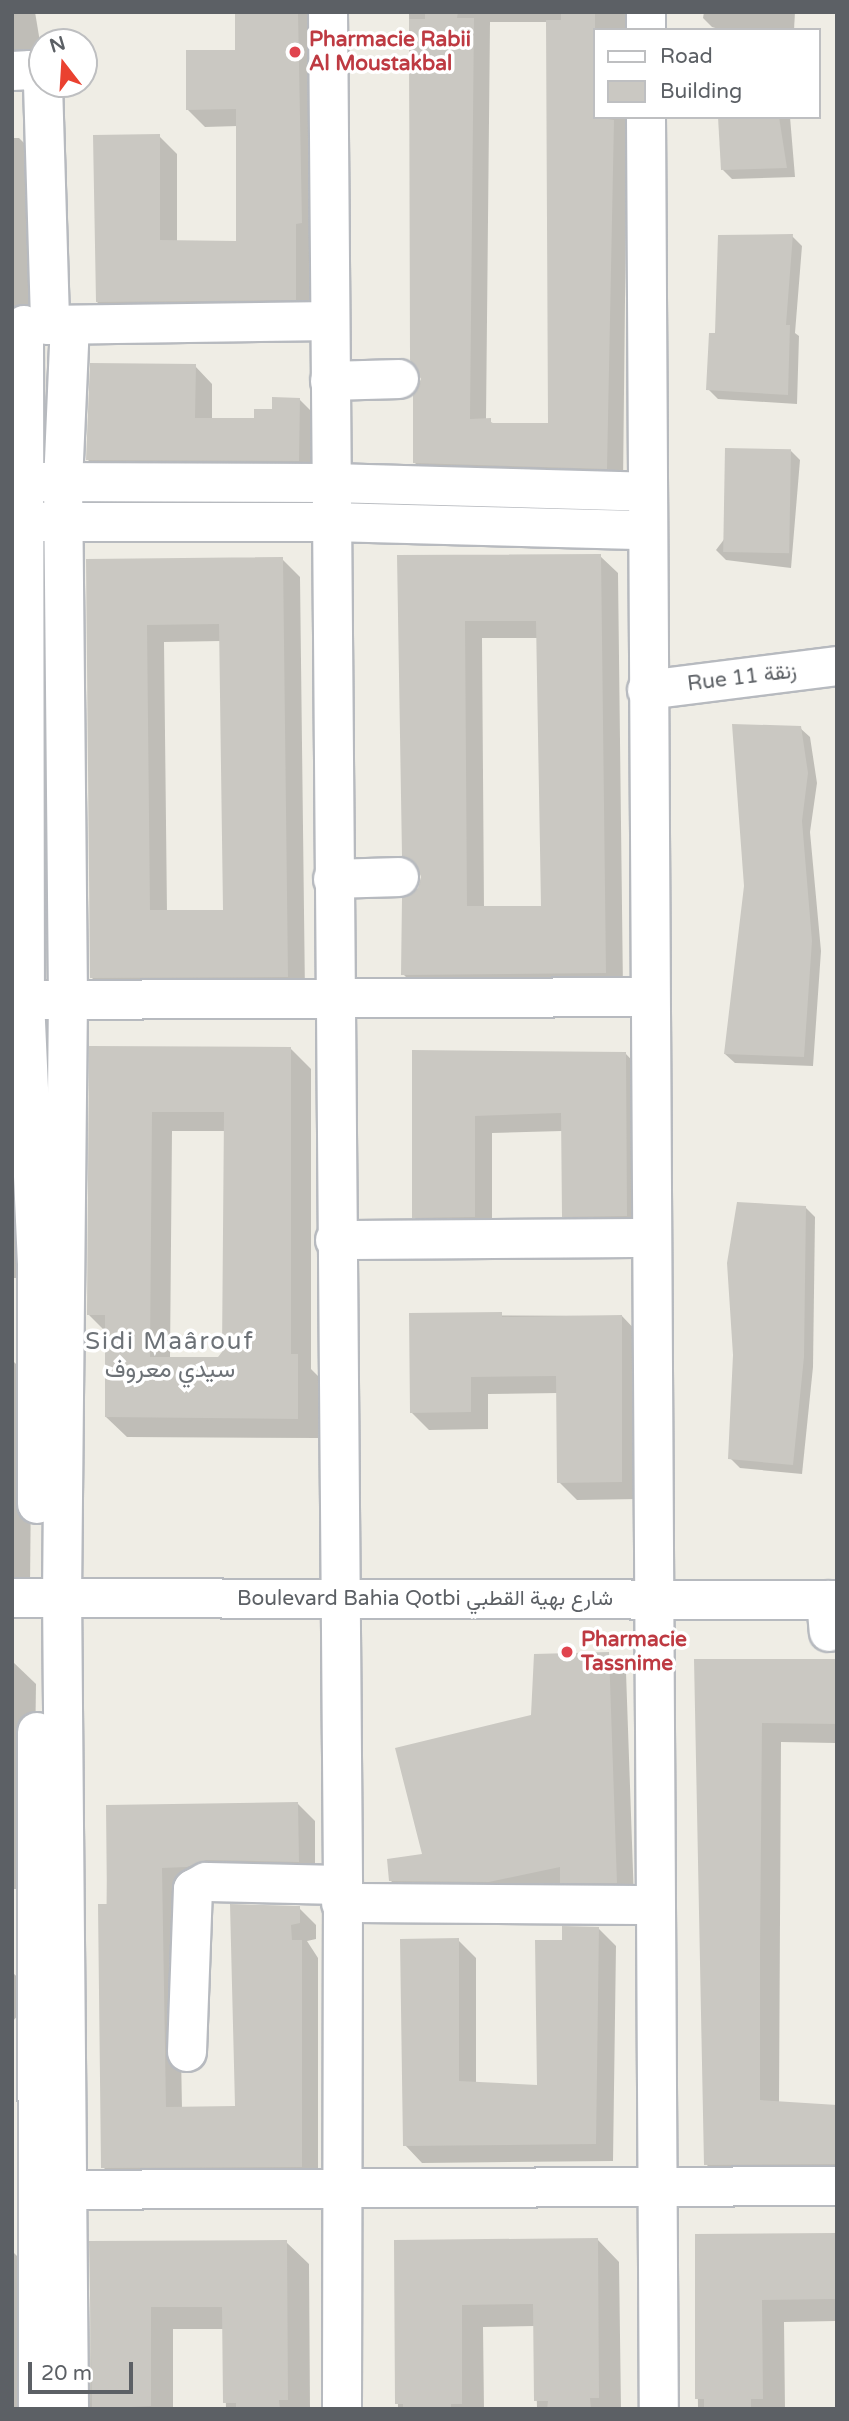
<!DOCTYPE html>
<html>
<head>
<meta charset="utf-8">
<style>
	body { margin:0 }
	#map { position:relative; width:849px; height:2421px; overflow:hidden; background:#efede5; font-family:"Varela Round",Vazirmatn,sans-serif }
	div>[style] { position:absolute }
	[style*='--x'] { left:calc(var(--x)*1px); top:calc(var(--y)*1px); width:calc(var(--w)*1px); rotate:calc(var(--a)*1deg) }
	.shadow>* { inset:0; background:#0003; transform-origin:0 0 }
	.building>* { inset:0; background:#cac8c2; transform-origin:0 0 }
	.roads { filter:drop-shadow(2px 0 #b7babf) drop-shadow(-2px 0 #b7babf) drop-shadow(0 2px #b7babf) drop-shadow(0 -2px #b7babf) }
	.minor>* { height:38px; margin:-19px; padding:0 19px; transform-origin:19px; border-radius:19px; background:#fff }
	.dots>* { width:19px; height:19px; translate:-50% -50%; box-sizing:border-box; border:4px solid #fff; border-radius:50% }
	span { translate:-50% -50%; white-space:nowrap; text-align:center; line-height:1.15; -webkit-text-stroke:7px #fff; paint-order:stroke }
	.health-label { font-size:21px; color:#be3a42; font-weight:700 }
	.left { translate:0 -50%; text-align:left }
	.street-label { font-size:21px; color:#5c6065 }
	.quarter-label { font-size:24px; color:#6d7277; letter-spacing:2px }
	.frame { position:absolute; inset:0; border:14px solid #5c6065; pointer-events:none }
	.legend { position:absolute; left:593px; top:28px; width:228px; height:91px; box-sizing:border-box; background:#fff; border:2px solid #bebfc1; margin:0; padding:9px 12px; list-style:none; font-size:21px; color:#5c6065 }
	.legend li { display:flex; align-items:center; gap:14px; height:35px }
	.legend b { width:35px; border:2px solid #bebfc1 }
	.north { position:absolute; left:28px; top:28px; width:70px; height:70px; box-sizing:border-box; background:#fff; border:2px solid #bebfc1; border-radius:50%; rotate:343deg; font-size:19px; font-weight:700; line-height:28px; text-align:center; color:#5c6065 }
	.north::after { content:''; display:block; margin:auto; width:24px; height:32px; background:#ea4130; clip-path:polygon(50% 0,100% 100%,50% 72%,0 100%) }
	.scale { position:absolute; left:28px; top:2362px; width:105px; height:32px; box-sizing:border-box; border:4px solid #5c6065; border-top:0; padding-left:9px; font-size:21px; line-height:24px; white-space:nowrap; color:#5c6065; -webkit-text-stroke:5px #fff; paint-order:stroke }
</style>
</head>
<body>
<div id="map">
	<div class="shadow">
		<i style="clip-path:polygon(12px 12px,35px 12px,41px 48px,12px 52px)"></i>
		<i style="clip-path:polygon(237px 12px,316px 12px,313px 317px,115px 319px,97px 302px,159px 136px,177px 154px,177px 242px,238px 242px,238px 126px,205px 127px,187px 109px,237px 52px)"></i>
		<i style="clip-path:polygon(evenodd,409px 12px,629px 12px,629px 30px,595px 30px,595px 117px,627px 117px,623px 485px,432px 480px,415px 463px,423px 379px,412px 360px,409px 12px,490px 22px,548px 22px,550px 424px,495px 424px,486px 420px,490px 22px)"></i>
		<i style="clip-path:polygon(704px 12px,795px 12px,794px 30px,722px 30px,712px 27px,703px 18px)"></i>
		<i style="clip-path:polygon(723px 117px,790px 117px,795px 177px,732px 179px,723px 170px)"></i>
		<i style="clip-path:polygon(12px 138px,19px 138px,41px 160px,42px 324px,12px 324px)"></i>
		<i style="clip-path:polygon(792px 236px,802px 246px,795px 333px,799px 336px,797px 404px,718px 399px,708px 389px,716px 334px)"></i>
		<i style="clip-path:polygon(195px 366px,212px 384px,212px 419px,255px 420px,299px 399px,317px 417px,316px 478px,106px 477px,88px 460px)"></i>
		<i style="clip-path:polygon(791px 451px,800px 460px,791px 568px,726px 560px,716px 550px)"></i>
		<i style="clip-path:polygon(evenodd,600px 556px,618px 573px,623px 990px,421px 992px,403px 974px,423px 877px,403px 855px,399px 557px,600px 556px,482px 638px,538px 638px,542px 908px,484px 908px,482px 638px)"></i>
		<i style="clip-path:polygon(evenodd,282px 559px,300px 577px,305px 994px,109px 995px,91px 977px,87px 561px,282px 559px,221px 641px,225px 912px,167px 912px,164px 642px,221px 641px)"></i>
		<i style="clip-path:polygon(800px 728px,810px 737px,817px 783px,810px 832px,821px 951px,813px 1066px,735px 1063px,725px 1054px)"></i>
		<i style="clip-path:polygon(evenodd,91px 1048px,291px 1049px,311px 1069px,311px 1369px,318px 1376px,318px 1438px,127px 1437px,106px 1417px,107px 1333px,88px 1314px,91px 1048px,172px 1131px,226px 1131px,224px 1353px,219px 1359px,170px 1358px,172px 1131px)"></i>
		<i style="clip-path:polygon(414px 1052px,626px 1054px,643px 1072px,644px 1233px,581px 1234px,563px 1216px,562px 1131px,492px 1133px,492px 1234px,432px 1235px,414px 1217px)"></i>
		<i style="clip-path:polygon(12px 1063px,21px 1278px,12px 1278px)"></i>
		<i style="clip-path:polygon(806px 1208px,815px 1217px,813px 1367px,802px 1474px,740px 1468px,730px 1458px)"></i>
		<i style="clip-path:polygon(411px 1315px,622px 1316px,639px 1334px,639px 1499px,577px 1500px,559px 1482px,558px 1393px,488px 1394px,488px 1429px,429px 1430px,411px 1412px)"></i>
		<i style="clip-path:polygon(12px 1360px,32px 1380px,30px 1585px,12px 1585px)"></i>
		<i style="clip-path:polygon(608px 1654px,626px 1672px,634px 1900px,409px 1898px,391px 1881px,424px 1856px)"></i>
		<i style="clip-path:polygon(696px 1660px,837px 1661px,837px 2008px,835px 1743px,781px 1742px,779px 2103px,837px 2107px,837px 2183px,725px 2184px,706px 2164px)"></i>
		<i style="clip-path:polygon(12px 1661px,36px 1684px,33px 1889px,12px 1889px)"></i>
		<i style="clip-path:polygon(298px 1804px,315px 1821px,315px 1878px,178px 1884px,182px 2109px,237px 2108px,232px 1906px,299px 1908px,316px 1925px,316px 1939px,307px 1941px,318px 1958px,318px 2183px,120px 2184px,103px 2167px,108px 1807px)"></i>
		<i style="clip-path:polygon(598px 1928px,616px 1946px,613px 2161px,422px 2163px,405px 2145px,458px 1940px,476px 1958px,476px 2083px,539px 2087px,564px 1942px)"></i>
		<i style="left:12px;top:1972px;width:34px;height:228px;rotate:43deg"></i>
		<i style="clip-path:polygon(837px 2235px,837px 2361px,836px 2321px,784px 2322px,785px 2409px,698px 2409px,696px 2236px)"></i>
		<i style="clip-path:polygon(597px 2239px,619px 2262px,621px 2409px,537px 2409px,535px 2326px,483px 2327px,484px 2409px,398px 2409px,396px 2241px)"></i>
		<i style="clip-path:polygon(286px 2242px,309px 2264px,310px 2409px,226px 2409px,224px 2329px,173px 2329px,173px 2409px,90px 2409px,91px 2243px)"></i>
		<i style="clip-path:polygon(12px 2251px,32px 2271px,34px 2409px,12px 2409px)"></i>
	</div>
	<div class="building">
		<i style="clip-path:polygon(235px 12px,298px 12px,302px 223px,296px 224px,296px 300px,96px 302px,93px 135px,160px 134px,160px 240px,236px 241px,236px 109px,186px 110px,186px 50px,235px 50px)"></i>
		<i style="clip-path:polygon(425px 12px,458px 12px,457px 18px,474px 18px,470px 419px,491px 418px,491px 423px,548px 423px,546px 20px,561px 20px,561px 12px,595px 12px,595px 117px,614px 120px,607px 469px,413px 463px,413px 395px,421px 379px,410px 360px,409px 19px,425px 19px)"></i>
		<i style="clip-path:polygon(718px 117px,779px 117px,787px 168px,721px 170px)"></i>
		<i style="clip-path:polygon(793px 234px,786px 325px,790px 325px,788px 395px,706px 390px,709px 333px,715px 333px,718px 235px)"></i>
		<i style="clip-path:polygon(90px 363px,196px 364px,195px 418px,254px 418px,254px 409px,272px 409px,272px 397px,300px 398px,299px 461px,86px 460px)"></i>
		<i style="left:725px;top:448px;width:66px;height:104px;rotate:1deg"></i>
		<i style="clip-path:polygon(evenodd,601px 554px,606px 973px,401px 975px,402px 898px,418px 888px,421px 877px,417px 865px,402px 856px,397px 555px,601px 554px,465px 621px,536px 621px,541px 906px,467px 906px,465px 621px)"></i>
		<i style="clip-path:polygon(evenodd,283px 557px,288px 977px,90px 978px,86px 559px,283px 557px,219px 624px,223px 910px,150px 910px,147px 625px,219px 624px)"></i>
		<i style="clip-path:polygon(732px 724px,801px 726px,808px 773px,802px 821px,812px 941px,804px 1057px,724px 1054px,744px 886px)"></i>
		<i style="clip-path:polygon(evenodd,89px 1046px,291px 1047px,291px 1354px,298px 1354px,298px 1419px,105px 1417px,105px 1315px,87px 1315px,89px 1046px,152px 1112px,224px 1112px,222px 1352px,218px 1357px,150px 1357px,152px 1112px)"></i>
		<i style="clip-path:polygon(412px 1050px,626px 1052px,627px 1216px,562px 1217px,561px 1113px,475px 1116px,475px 1217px,412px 1218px)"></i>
		<i style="clip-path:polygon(737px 1202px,806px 1206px,804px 1357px,793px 1465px,728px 1459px,733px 1355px,727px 1263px)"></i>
		<i style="clip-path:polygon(502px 1312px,502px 1317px,622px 1315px,622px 1482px,557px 1483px,556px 1376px,471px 1377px,471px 1412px,410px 1413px,409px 1313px)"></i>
		<i style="clip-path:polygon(609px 1652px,617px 1883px,560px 1883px,560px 1867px,489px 1882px,389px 1881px,387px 1859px,422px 1854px,395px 1748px,531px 1715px,534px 1654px)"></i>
		<i style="clip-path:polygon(694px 1659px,837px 1659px,837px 1724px,762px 1723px,760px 1954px,760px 2100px,837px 2105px,837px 2164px,704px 2165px)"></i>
		<i style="clip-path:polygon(298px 1802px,299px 1862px,206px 1860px,187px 1867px,162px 1868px,166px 2107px,235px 2106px,230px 1904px,300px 1906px,300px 1923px,291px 1925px,292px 1940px,302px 1940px,302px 2167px,101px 2168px,98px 1904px,107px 1904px,106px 1805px)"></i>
		<i style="clip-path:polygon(562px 1926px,599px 1927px,596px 2144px,403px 2146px,400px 1939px,459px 1938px,459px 2081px,537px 2085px,535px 1940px,562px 1940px)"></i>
		<i style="clip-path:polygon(837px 2233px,837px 2299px,762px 2300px,763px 2399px,751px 2399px,751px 2409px,704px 2409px,704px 2399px,695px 2399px,695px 2234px)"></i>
		<i style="clip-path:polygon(598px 2238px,599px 2398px,590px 2398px,591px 2409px,547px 2409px,548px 2401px,534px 2401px,533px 2304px,462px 2305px,462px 2404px,451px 2404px,451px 2409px,403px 2409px,403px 2404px,395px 2404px,394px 2240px)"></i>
		<i style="clip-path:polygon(287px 2240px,288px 2400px,279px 2400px,280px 2409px,236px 2409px,236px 2403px,223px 2403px,222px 2307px,151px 2307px,151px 2406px,92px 2409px,89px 2241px)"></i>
	</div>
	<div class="roads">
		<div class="minor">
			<i style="--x:328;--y:12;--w:1873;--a:89.54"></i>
			<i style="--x:343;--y:1885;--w:524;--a:90.11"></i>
			<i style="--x:646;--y:30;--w:18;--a:-90"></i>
			<i style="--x:12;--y:71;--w:19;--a:-3"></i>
			<i style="--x:31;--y:70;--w:15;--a:42"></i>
			<i style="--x:43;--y:84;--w:241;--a:88.3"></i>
			<i style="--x:646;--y:117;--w:2292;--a:89.68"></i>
			<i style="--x:24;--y:325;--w:675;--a:89.92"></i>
			<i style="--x:25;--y:1000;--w:263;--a:87.4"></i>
			<i style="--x:37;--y:1263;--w:241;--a:90"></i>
			<i style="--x:46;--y:325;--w:284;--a:-0.8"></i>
			<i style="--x:330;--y:381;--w:69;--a:-1.7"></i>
			<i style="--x:39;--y:482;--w:292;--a:0.2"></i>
			<i style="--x:331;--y:483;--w:315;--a:1.6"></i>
			<i style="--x:39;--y:522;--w:292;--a:0"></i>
			<i style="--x:331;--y:522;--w:315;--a:1.5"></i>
			<i style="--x:647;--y:690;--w:192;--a:-7.2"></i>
			<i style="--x:333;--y:879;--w:66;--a:-1.7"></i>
			<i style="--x:42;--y:1000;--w:607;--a:-0.28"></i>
			<i style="--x:335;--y:1240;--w:316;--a:-0.4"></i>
			<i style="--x:12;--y:1598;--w:825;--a:0.14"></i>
			<i style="--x:826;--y:1600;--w:32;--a:85"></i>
			<i style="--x:37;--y:1732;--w:677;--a:89.92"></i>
			<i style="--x:341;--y:1903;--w:314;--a:0.4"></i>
			<i style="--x:187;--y:2052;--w:163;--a:-87.9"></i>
			<i style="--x:193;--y:1889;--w:15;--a:-28"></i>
			<i style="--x:206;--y:1882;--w:137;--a:1.3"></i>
			<i style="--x:44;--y:2190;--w:793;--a:-0.29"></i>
			<i style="--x:69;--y:2409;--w:811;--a:-90.49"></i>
			<i style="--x:62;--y:1598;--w:598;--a:-89.43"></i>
			<i style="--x:68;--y:1000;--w:517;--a:-90.55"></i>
			<i style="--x:63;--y:483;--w:158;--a:-87.5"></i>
		</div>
	</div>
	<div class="dots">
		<i style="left:295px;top:52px;background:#e0444e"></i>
		<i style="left:567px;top:1652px;background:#e0444e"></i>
	</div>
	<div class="health-label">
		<span class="left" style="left:309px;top:52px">Pharmacie Rabii<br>Al Moustakbal</span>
		<span class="left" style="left:581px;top:1652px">Pharmacie<br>Tassnime</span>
	</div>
	<div class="street-label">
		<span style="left:742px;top:678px;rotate:-7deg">Rue 11 زنقة</span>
		<span style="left:425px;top:1599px">Boulevard Bahia Qotbi شارع بهية القطبي</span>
	</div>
	<div class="quarter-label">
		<span style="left:170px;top:1356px">Sidi Maârouf<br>سيدي معروف</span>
	</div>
	<div class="frame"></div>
	<ul class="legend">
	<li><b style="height:9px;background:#fff"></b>Road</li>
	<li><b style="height:19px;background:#cac8c2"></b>Building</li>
	</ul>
	<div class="north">N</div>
	<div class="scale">20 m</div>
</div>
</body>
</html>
